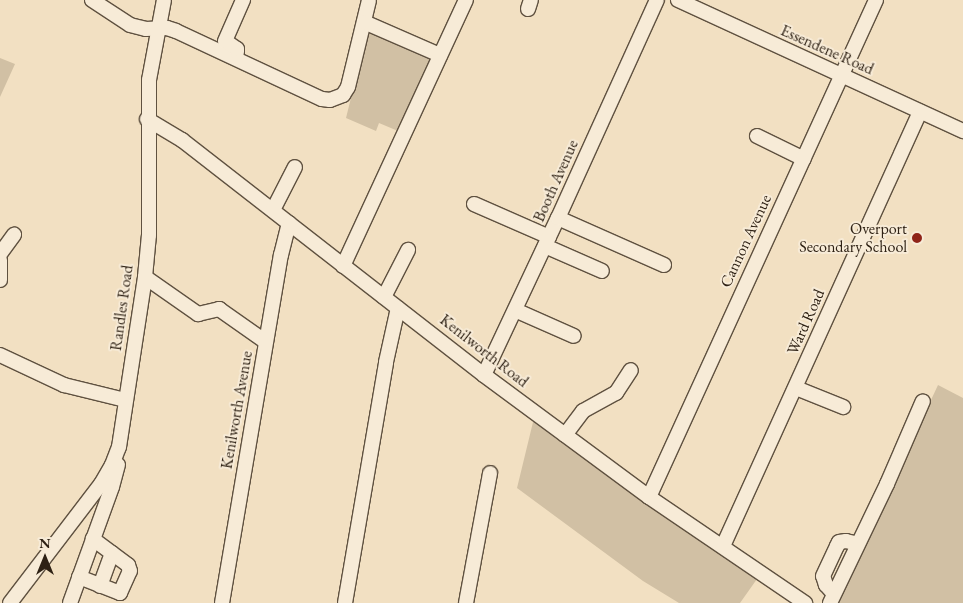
<!DOCTYPE html>
<html>
<head>
<meta charset="utf-8">
<style>
	body { margin:0 }
	#map { position:relative; width:963px; height:603px; overflow:hidden; background:#f2e0c2; font-family:"EB Garamond",serif }
	div>[style] { position:absolute }
	[style*='--x'] { left:calc(var(--x)*1px); top:calc(var(--y)*1px); width:calc(var(--w)*1px); rotate:calc(var(--a)*1deg) }
	.green>* { inset:0; background:#d1c0a4 }
	.roads { filter:drop-shadow(1px 0 #5f5140) drop-shadow(-1px 0 #5f5140) drop-shadow(0 1px #5f5140) drop-shadow(0 -1px #5f5140) }
	.minor>* { height:14px; margin:-7px; padding:0 7px; transform-origin:7px; border-radius:7px; background:#f7ebd7 }
	.dots>* { width:14px; height:14px; translate:-50% -50%; box-sizing:border-box; border:2px solid #f7ebd7; border-radius:50% }
	span { translate:-50% -50%; white-space:nowrap; text-align:center; line-height:1.15; -webkit-text-stroke:4px #f7ebd7; paint-order:stroke }
	.street-label { font-size:16px; color:#2e2114 }
	.poi-label { font-size:16px; color:#2e2114 }
	.right { translate:-100% -50%; text-align:right }
	.north { position:absolute; left:20px; top:533px; width:50px; height:50px; -webkit-text-stroke:4px #f7ebd7; paint-order:stroke; rotate:0deg; font-size:14px; font-weight:700; line-height:20px; text-align:center; color:#2e2114 }
	.north::after { content:''; display:block; margin:auto; width:18px; height:22px; background:#2e2114; clip-path:polygon(50% 0,100% 100%,50% 72%,0 100%) }
</style>
</head>
<body>
<div id="map">
	<div class="green">
		<i style="clip-path:polygon(368px 29px,431px 59px,398px 131px,379px 123px,376px 131px,346px 118px)"></i>
		<i style="clip-path:polygon(0 58px,15px 64px,0 97px)"></i>
		<i style="clip-path:polygon(938px 385px,963px 398px,963px 603px,836px 603px)"></i>
		<i style="clip-path:polygon(534px 418px,555px 438px,757px 579px,740px 603px,679px 603px,643px 581px,517px 488px)"></i>
	</div>
	<div class="roads">
		<div class="minor">
			<i style="--x:92;--y:0;--w:45;--a:33.3"></i>
			<i style="--x:130;--y:25;--w:16;--a:14"></i>
			<i style="--x:146;--y:29;--w:21;--a:-3"></i>
			<i style="--x:167;--y:28;--w:9;--a:18"></i>
			<i style="--x:176;--y:31;--w:161;--a:25"></i>
			<i style="--x:322;--y:99;--w:8;--a:7"></i>
			<i style="--x:330;--y:100;--w:14;--a:-21"></i>
			<i style="--x:343;--y:95;--w:9;--a:-58"></i>
			<i style="--x:348;--y:87;--w:89;--a:-76.4"></i>
			<i style="--x:678;--y:0;--w:314;--a:24.7"></i>
			<i style="--x:528;--y:9;--w:9;--a:-72"></i>
			<i style="--x:364;--y:22;--w:83;--a:23.5"></i>
			<i style="--x:237;--y:52;--w:3;--a:-90"></i>
			<i style="--x:237;--y:49;--w:14;--a:-146"></i>
			<i style="--x:225;--y:41;--w:45;--a:-66.3"></i>
			<i style="--x:147;--y:119;--w:41;--a:31"></i>
			<i style="--x:182;--y:140;--w:383;--a:37.9"></i>
			<i style="--x:484;--y:375;--w:205;--a:36.5"></i>
			<i style="--x:649;--y:497;--w:189;--a:34.2"></i>
			<i style="--x:757;--y:136;--w:52;--a:26.1"></i>
			<i style="--x:474;--y:204;--w:82;--a:23.7"></i>
			<i style="--x:273;--y:210;--w:48;--a:-62.9"></i>
			<i style="--x:558;--y:218;--w:116;--a:23.9"></i>
			<i style="--x:545;--y:246;--w:62;--a:23.7"></i>
			<i style="--x:0;--y:254;--w:24;--a:-54"></i>
			<i style="--x:0;--y:260;--w:20;--a:90"></i>
			<i style="--x:343;--y:266;--w:293;--a:-65.2"></i>
			<i style="--x:145;--y:277;--w:65;--a:34.9"></i>
			<i style="--x:198;--y:314;--w:22;--a:-13"></i>
			<i style="--x:219;--y:309;--w:57;--a:35.1"></i>
			<i style="--x:384;--y:297;--w:53;--a:-62.9"></i>
			<i style="--x:515;--y:310;--w:64;--a:23.8"></i>
			<i style="--x:0;--y:355;--w:71;--a:25.1"></i>
			<i style="--x:64;--y:385;--w:63;--a:13.8"></i>
			<i style="--x:484;--y:375;--w:174;--a:-64.8"></i>
			<i style="--x:558;--y:218;--w:239;--a:-65.6"></i>
			<i style="--x:796;--y:388;--w:51;--a:22"></i>
			<i style="--x:565;--y:435;--w:30;--a:-53"></i>
			<i style="--x:583;--y:411;--w:38;--a:-29"></i>
			<i style="--x:616;--y:393;--w:27;--a:-57"></i>
			<i style="--x:649;--y:497;--w:546;--a:-65.45"></i>
			<i style="--x:723;--y:546;--w:477;--a:-65.6"></i>
			<i style="--x:79;--y:577;--w:44;--a:21.3"></i>
			<i style="--x:120;--y:593;--w:24;--a:-66"></i>
			<i style="--x:130;--y:571;--w:6;--a:-108"></i>
			<i style="--x:128;--y:565;--w:44;--a:-143.4"></i>
			<i style="--x:100;--y:586;--w:35;--a:-70"></i>
			<i style="--x:833;--y:593;--w:11;--a:-131"></i>
			<i style="--x:826;--y:585;--w:9;--a:-108"></i>
			<i style="--x:823;--y:576;--w:33;--a:-65"></i>
			<i style="--x:837;--y:546;--w:4;--a:-63"></i>
			<i style="--x:839;--y:542;--w:7;--a:-8"></i>
			<i style="--x:846;--y:541;--w:12;--a:14"></i>
			<i style="--x:10;--y:603;--w:150;--a:-52.6"></i>
			<i style="--x:101;--y:484;--w:22;--a:-60"></i>
			<i style="--x:112;--y:465;--w:19;--a:-69"></i>
			<i style="--x:119;--y:447;--w:172;--a:-81.3"></i>
			<i style="--x:145;--y:277;--w:42;--a:-84.6"></i>
			<i style="--x:149;--y:235;--w:155;--a:-90"></i>
			<i style="--x:149;--y:80;--w:81;--a:-79.4"></i>
			<i style="--x:70;--y:603;--w:123;--a:-70.1"></i>
			<i style="--x:112;--y:487;--w:23;--a:-75"></i>
			<i style="--x:222;--y:603;--w:353;--a:-80.4"></i>
			<i style="--x:281;--y:255;--w:33;--a:-76"></i>
			<i style="--x:345;--y:603;--w:244;--a:-80.3"></i>
			<i style="--x:386;--y:362;--w:55;--a:-77.5"></i>
			<i style="--x:466;--y:603;--w:132;--a:-79.5"></i>
			<i style="--x:830;--y:603;--w:132;--a:-64.4"></i>
			<i style="--x:887;--y:484;--w:90;--a:-66.6"></i>
		</div>
	</div>
	<div class="dots">
		<i style="left:917px;top:238px;background:#8f2418"></i>
	</div>
	<div class="street-label">
		<span style="left:827px;top:50px;rotate:24deg">Essendene Road</span>
		<span style="left:556px;top:181px;rotate:-66deg">Booth Avenue</span>
		<span style="left:746px;top:241px;rotate:-65deg">Cannon Avenue</span>
		<span style="left:122px;top:308px;rotate:-82deg">Randles Road</span>
		<span style="left:806px;top:322px;rotate:-66deg">Ward Road</span>
		<span style="left:484px;top:351px;rotate:38deg">Kenilworth Road</span>
		<span style="left:237px;top:410px;rotate:-80deg">Kenilworth Avenue</span>
	</div>
	<div class="poi-label">
		<span class="right" style="left:907px;top:238px">Overport<br>Secondary School</span>
	</div>
	<div class="north">N</div>
</div>
</body>
</html>
